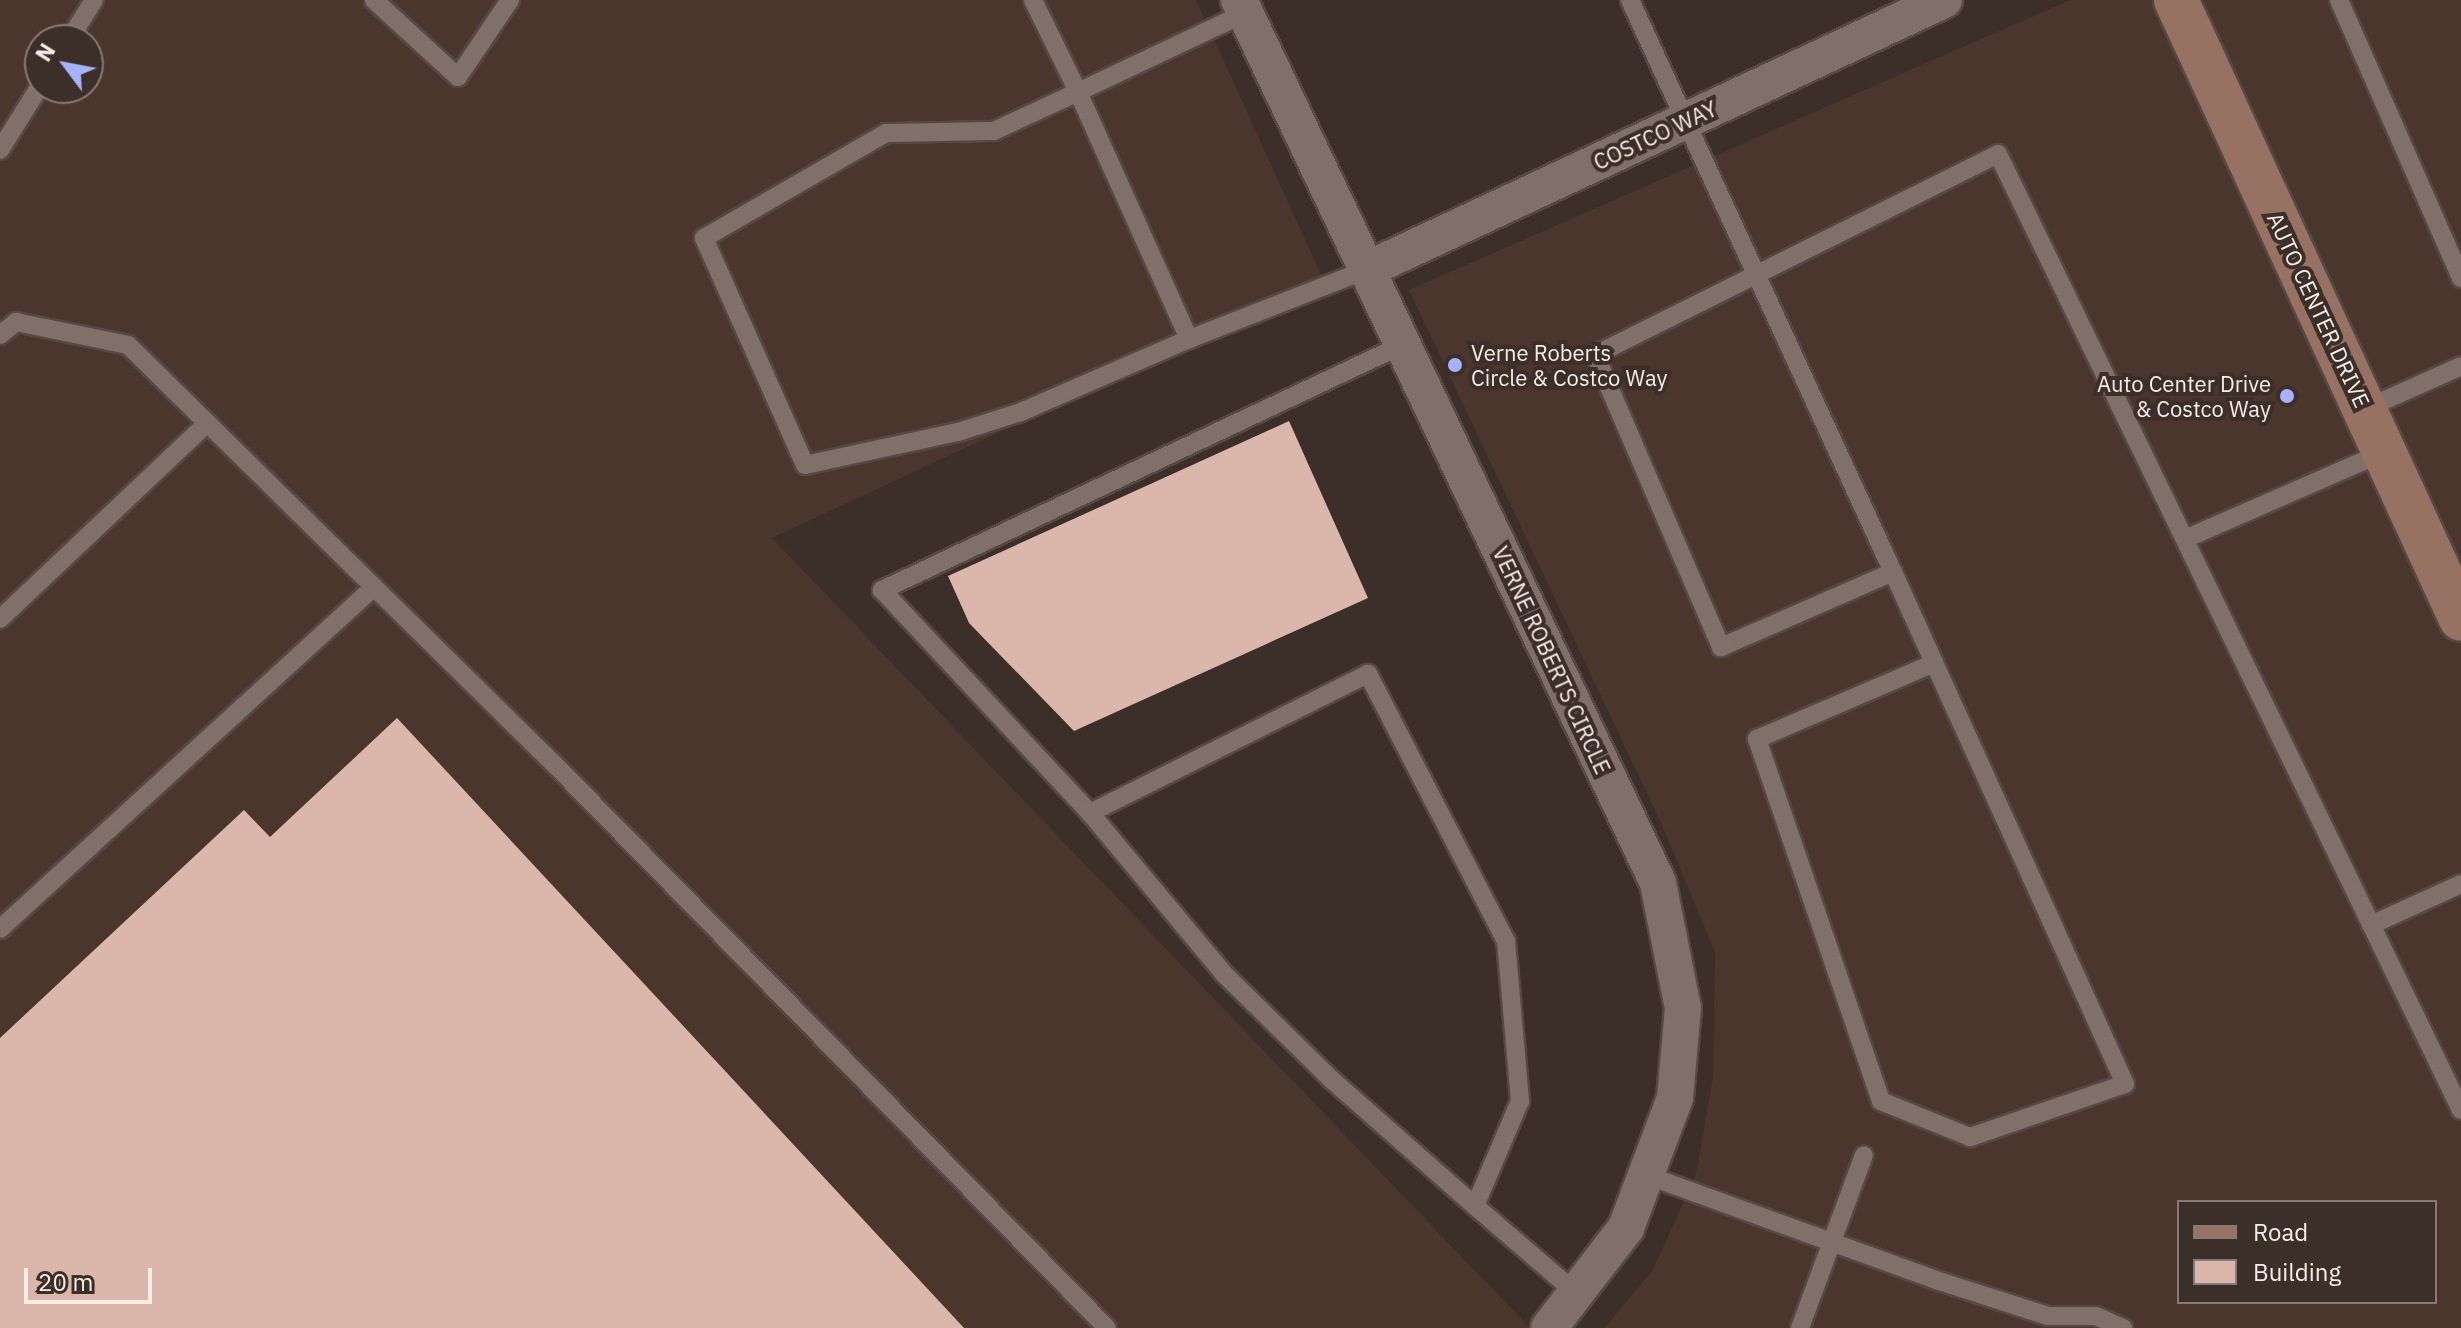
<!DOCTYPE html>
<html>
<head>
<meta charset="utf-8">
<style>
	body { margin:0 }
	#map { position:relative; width:2461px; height:1328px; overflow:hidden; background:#3c2e28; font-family:"IBM Plex Sans",sans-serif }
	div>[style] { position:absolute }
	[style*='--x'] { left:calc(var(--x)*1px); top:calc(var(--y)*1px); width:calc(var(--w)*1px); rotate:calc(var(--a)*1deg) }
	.built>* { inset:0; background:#4a362d }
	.building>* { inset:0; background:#dab7aa }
	.roads { filter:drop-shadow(2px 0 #564945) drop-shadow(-2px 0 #564945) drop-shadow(0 2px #564945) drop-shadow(0 -2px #564945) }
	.service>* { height:18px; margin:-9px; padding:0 9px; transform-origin:9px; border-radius:9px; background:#81706a }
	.minor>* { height:36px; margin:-18px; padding:0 18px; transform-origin:18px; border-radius:18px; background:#81706a }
	.secondary>* { height:44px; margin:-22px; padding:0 22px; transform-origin:22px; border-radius:22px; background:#977161 }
	.dots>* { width:22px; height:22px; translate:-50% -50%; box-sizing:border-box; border:4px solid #3c2e28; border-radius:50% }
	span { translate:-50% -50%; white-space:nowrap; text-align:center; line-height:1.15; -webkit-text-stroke:8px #3c2e28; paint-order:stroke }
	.street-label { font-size:22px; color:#f6ece8 }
	.poi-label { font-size:22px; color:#f6ece8 }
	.left { translate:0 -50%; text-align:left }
	.right { translate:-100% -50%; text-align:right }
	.legend { position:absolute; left:2177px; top:1200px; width:260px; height:104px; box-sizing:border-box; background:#3c2e28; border:2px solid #867a75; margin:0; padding:10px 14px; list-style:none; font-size:24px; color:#f6ece8 }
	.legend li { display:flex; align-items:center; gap:16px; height:40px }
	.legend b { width:40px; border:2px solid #867a75 }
	.north { position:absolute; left:24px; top:24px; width:80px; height:80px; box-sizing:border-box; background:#3c2e28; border:2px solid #867a75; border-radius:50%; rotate:302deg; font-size:22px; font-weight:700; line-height:32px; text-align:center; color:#f6ece8 }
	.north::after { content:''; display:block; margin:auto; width:28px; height:36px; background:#a7b1fc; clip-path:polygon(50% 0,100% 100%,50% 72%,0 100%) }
	.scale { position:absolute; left:24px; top:1268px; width:128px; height:36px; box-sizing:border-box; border:4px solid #f6ece8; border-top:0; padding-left:10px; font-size:24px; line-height:28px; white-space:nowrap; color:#f6ece8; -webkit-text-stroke:6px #3c2e28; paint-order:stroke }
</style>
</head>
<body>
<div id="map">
	<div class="built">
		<i style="clip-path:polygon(evenodd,0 0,1196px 0,1324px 281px,772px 538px,1530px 1328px,0 1328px,0 0,40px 40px,88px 40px,88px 88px,40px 88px,40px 40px)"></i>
		<i style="clip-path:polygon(evenodd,2070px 0,2461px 0,2461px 1328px,1604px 1328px,1653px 1270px,1696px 1174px,1713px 1078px,1715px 952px,1660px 821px,1409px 290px,2070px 0,2179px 1202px,2435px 1202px,2435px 1302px,2179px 1302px,2179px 1202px)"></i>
	</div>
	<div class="building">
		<i style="clip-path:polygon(1289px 421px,1368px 598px,1074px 731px,969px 623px,948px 576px)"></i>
		<i style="clip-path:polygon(397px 718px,964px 1328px,0 1328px,0 1038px,244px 810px,270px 837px)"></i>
	</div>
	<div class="roads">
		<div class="service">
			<i style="--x:374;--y:0;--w:114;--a:42.5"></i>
			<i style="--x:458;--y:77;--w:93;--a:-56"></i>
			<i style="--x:1033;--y:0;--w:102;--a:63.9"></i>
			<i style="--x:1078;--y:92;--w:93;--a:155.1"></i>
			<i style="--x:994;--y:131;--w:108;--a:178.9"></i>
			<i style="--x:886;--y:133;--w:210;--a:150"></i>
			<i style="--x:704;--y:238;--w:248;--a:66"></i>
			<i style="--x:805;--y:465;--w:157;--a:-12.2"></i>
			<i style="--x:958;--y:432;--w:66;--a:-17.6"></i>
			<i style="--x:1021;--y:412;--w:183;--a:-23.5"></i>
			<i style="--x:1630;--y:0;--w:630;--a:65.31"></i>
			<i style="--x:1893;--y:572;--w:562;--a:65.62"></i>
			<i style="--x:2125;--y:1084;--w:164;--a:161.1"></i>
			<i style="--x:1970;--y:1137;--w:96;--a:-158"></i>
			<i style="--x:1881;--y:1101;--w:383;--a:-108.9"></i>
			<i style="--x:1757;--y:739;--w:193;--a:-23.2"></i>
			<i style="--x:2339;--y:0;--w:304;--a:66.3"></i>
			<i style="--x:1245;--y:13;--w:185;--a:154.7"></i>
			<i style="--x:1078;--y:92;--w:271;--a:65.8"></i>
			<i style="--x:1189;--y:339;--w:190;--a:-21.3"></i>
			<i style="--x:69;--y:40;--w:47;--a:-58"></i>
			<i style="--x:0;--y:150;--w:75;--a:-58"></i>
			<i style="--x:0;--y:335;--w:21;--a:-39"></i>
			<i style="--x:16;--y:322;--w:114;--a:11.6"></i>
			<i style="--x:128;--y:345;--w:603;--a:44.53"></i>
			<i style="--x:558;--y:768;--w:784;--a:45.57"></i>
			<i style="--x:1402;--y:345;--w:575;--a:154.77"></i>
			<i style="--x:882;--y:590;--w:305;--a:47"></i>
			<i style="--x:1090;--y:813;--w:311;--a:-26.6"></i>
			<i style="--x:1368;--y:674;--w:301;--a:62.7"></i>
			<i style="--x:1506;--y:941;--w:161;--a:85"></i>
			<i style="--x:1520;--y:1101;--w:114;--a:113.2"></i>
			<i style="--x:1475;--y:1206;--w:133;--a:40.7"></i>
			<i style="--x:2365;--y:409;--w:105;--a:-24.1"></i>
			<i style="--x:2185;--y:539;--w:217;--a:-23.6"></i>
			<i style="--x:1893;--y:572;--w:188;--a:156.4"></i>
			<i style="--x:1721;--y:647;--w:318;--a:-113.3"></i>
			<i style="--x:1595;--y:355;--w:450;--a:-26.5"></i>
			<i style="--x:1998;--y:154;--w:1062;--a:64.16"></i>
			<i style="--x:0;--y:619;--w:285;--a:-43.4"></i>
			<i style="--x:1090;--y:813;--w:209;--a:50.2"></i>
			<i style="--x:1224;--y:974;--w:151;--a:44.5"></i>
			<i style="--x:1332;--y:1080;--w:191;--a:41.4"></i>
			<i style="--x:2371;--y:925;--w:99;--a:-24.5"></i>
			<i style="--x:0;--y:929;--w:507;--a:-42.44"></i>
			<i style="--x:1646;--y:1175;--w:308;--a:19.9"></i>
			<i style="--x:1936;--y:1280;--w:118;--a:17.8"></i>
			<i style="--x:2048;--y:1316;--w:48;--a:0"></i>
			<i style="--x:2096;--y:1316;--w:30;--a:24"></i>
			<i style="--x:1800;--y:1328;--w:184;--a:-69.7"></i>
		</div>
		<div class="minor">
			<i style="--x:1239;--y:0;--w:977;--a:64.61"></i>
			<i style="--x:1658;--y:883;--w:127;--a:78.7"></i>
			<i style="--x:1683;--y:1008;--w:90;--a:95.1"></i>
			<i style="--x:1675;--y:1098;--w:139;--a:110.7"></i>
			<i style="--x:1626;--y:1228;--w:126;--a:127.6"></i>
			<i style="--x:1366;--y:270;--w:638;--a:-25.04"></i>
		</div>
		<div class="secondary">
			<i style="--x:2176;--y:0;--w:681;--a:65.28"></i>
		</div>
	</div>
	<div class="dots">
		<i style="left:1455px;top:365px;background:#a7b1fc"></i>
		<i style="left:2287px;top:396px;background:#a7b1fc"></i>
	</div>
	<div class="street-label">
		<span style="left:1655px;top:135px;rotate:-25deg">COSTCO WAY</span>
		<span style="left:2319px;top:310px;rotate:65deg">AUTO CENTER DRIVE</span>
		<span style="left:1552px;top:660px;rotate:65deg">VERNE ROBERTS CIRCLE</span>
	</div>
	<div class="poi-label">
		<span class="left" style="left:1471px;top:365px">Verne Roberts<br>Circle &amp; Costco Way</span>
		<span class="right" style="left:2271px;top:396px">Auto Center Drive<br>&amp; Costco Way</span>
	</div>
	<ul class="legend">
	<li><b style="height:10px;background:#977161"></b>Road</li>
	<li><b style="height:22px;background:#dab7aa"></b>Building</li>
	</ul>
	<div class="north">N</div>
	<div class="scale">20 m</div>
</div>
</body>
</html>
